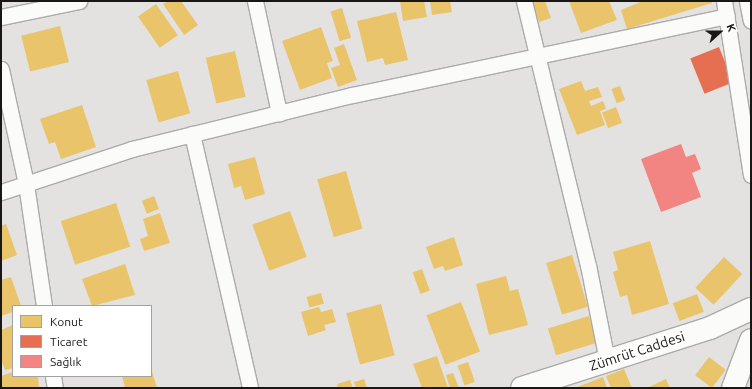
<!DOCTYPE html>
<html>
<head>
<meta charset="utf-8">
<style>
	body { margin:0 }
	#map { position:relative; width:752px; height:389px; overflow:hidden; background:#e3e2e0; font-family:Ubuntu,sans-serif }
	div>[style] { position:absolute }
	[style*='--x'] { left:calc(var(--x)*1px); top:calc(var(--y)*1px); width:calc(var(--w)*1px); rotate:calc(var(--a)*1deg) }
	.homes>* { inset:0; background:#e9c46a; transform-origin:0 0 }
	.shops>* { inset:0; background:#e76f51; transform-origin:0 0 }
	.health>* { inset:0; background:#f28482 }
	.roads { filter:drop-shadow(1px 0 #ababaa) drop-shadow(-1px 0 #ababaa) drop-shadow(0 1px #ababaa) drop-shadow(0 -1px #ababaa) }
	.street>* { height:15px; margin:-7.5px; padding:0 7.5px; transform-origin:7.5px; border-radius:7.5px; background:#fbfbfa }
	.secondary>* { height:22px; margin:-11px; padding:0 11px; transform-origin:11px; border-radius:11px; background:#fbfbfa }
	span { translate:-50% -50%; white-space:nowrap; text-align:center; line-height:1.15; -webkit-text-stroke:4px #fff; paint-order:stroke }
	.street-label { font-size:14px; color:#181716 }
	.frame { position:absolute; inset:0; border:2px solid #181716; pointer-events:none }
	.legend { position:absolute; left:12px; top:305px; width:140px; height:72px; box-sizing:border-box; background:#fff; border:1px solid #a3a2a2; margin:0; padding:5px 7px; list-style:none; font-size:12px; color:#181716 }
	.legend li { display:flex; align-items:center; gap:8px; height:20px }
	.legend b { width:20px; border:1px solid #a3a2a2 }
	.north { position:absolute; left:700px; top:12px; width:40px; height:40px; -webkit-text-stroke:3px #fff; paint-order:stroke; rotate:69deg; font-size:11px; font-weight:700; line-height:16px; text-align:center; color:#181716 }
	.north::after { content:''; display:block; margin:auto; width:14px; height:18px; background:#181716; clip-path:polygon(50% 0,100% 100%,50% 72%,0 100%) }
</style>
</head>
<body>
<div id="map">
	<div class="homes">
		<i style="clip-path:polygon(168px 1px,181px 1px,198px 25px,184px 35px,163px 4px)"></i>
		<i style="clip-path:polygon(400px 1px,424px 1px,427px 17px,403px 21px)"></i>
		<i style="clip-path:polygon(430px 1px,450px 1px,452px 12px,432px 15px)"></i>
		<i style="clip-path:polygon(531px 1px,545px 1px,551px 18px,539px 22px)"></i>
		<i style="clip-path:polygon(569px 1px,609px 1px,617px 20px,581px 33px)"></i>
		<i style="clip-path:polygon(643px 1px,712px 1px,712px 3px,627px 29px,621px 10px)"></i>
		<i style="left:156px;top:4px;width:38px;height:22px;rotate:55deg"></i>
		<i style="left:342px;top:8px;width:31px;height:12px;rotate:73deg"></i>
		<i style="clip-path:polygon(396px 12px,408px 60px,385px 65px,383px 58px,367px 62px,357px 21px)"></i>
		<i style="left:60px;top:26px;width:37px;height:40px;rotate:76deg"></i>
		<i style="clip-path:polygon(321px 27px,333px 61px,327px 63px,332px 78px,300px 90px,282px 41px)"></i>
		<i style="clip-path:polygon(344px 44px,357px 80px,338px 87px,331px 68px,340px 65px,334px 48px)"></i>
		<i style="left:235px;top:51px;width:47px;height:30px;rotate:77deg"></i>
		<i style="left:178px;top:71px;width:44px;height:33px;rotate:74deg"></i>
		<i style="clip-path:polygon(581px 81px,585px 91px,598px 87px,602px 97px,589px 101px,591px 106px,603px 101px,606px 109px,600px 111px,605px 125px,577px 135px,559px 89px)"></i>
		<i style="left:620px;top:86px;width:15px;height:9px;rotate:70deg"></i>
		<i style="clip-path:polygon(82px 105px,96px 147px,61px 159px,55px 142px,49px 144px,40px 119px)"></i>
		<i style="left:616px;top:107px;width:17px;height:15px;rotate:69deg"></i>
		<i style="clip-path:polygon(255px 157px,265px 194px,245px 200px,241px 186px,234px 188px,228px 164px)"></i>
		<i style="left:346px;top:171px;width:60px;height:30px;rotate:74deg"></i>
		<i style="left:154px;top:196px;width:14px;height:13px;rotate:69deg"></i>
		<i style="left:116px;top:203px;width:46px;height:58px;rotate:72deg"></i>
		<i style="left:290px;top:211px;width:49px;height:40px;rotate:70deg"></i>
		<i style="clip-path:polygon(160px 213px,170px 243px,144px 251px,140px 239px,148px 236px,143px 219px)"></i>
		<i style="clip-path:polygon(6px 224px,17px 255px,1px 261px,1px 226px)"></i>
		<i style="clip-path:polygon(454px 237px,463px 265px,445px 271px,443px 266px,434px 269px,426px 247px)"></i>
		<i style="clip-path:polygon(650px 241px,669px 304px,632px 315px,627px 295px,620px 297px,613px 272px,618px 270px,613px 252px)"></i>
		<i style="left:572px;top:255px;width:54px;height:27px;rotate:73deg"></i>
		<i style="left:724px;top:257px;width:25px;height:42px;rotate:43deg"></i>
		<i style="clip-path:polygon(125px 264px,135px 295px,92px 306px,82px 279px)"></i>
		<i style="left:422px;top:269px;width:23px;height:10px;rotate:70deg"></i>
		<i style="clip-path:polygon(506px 276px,510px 291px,518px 289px,528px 325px,489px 335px,476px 284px)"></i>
		<i style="clip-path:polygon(11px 277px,21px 306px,13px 306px,13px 312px,1px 316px,1px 280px)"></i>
		<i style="left:321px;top:293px;width:11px;height:15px;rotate:75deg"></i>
		<i style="left:697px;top:294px;width:19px;height:26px;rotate:69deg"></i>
		<i style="left:461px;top:302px;width:53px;height:37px;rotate:69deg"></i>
		<i style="left:381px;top:304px;width:53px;height:36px;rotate:75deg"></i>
		<i style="clip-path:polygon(319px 307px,321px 312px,332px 309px,336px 322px,324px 325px,326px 330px,308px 336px,301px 312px)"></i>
		<i style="left:589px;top:316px;width:28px;height:43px;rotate:73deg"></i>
		<i style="clip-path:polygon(13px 325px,13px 368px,5px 370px,1px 359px,1px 330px)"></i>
		<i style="clip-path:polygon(437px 356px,448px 388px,422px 388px,413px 364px)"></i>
		<i style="left:709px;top:357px;width:21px;height:23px;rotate:37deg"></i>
		<i style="left:468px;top:362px;width:21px;height:11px;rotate:71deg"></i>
		<i style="clip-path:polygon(151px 368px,157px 388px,125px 388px,122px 376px,151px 376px)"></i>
		<i style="clip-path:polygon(624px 369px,632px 388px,611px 388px,606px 376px)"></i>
		<i style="clip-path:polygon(13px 372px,13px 376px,38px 376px,39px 388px,1px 388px,1px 376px)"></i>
		<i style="clip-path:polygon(453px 373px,459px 388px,450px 388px,446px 375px)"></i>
		<i style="clip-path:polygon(603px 377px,607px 388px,575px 388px)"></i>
		<i style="clip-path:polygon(364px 379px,367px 388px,356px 388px,354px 382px)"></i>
		<i style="clip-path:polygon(666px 379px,670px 388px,647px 388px)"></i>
		<i style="clip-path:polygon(350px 380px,353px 388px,338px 388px,337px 384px)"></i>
	</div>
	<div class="shops">
		<i style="left:719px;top:47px;width:38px;height:31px;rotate:68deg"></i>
	</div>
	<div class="health">
		<i style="clip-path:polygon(681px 144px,686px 157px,695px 154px,701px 169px,692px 173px,701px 197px,661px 212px,641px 159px)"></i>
	</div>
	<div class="roads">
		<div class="street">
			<i style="--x:255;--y:1;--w:115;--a:77.9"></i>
			<i style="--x:524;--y:1;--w:272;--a:76.4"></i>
			<i style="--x:588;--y:265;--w:98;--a:78.8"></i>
			<i style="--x:724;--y:1;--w:176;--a:81.2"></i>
			<i style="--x:747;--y:1;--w:20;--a:79"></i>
			<i style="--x:1;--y:17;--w:80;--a:-11.6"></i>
			<i style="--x:1;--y:69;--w:118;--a:77.7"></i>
			<i style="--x:26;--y:184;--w:123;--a:81.6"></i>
			<i style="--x:192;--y:134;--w:261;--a:77.1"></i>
			<i style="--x:1;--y:192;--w:138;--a:-18.2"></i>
			<i style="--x:132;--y:149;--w:227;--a:-13.8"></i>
			<i style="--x:352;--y:95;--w:383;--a:-11.9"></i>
			<i style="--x:53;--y:376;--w:12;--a:81"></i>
		</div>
		<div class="secondary">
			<i style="--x:522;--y:388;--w:197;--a:-17.7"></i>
			<i style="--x:710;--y:328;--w:45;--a:-24.9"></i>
			<i style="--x:733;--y:388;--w:51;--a:-69.4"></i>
		</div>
	</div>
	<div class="street-label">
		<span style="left:637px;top:351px;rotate:-18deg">Zümrüt Caddesi</span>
	</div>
	<div class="frame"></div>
	<ul class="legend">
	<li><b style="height:11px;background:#e9c46a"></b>Konut</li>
	<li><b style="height:11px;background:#e76f51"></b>Ticaret</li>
	<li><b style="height:11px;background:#f28482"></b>Sağlık</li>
	</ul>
	<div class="north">K</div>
</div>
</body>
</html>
